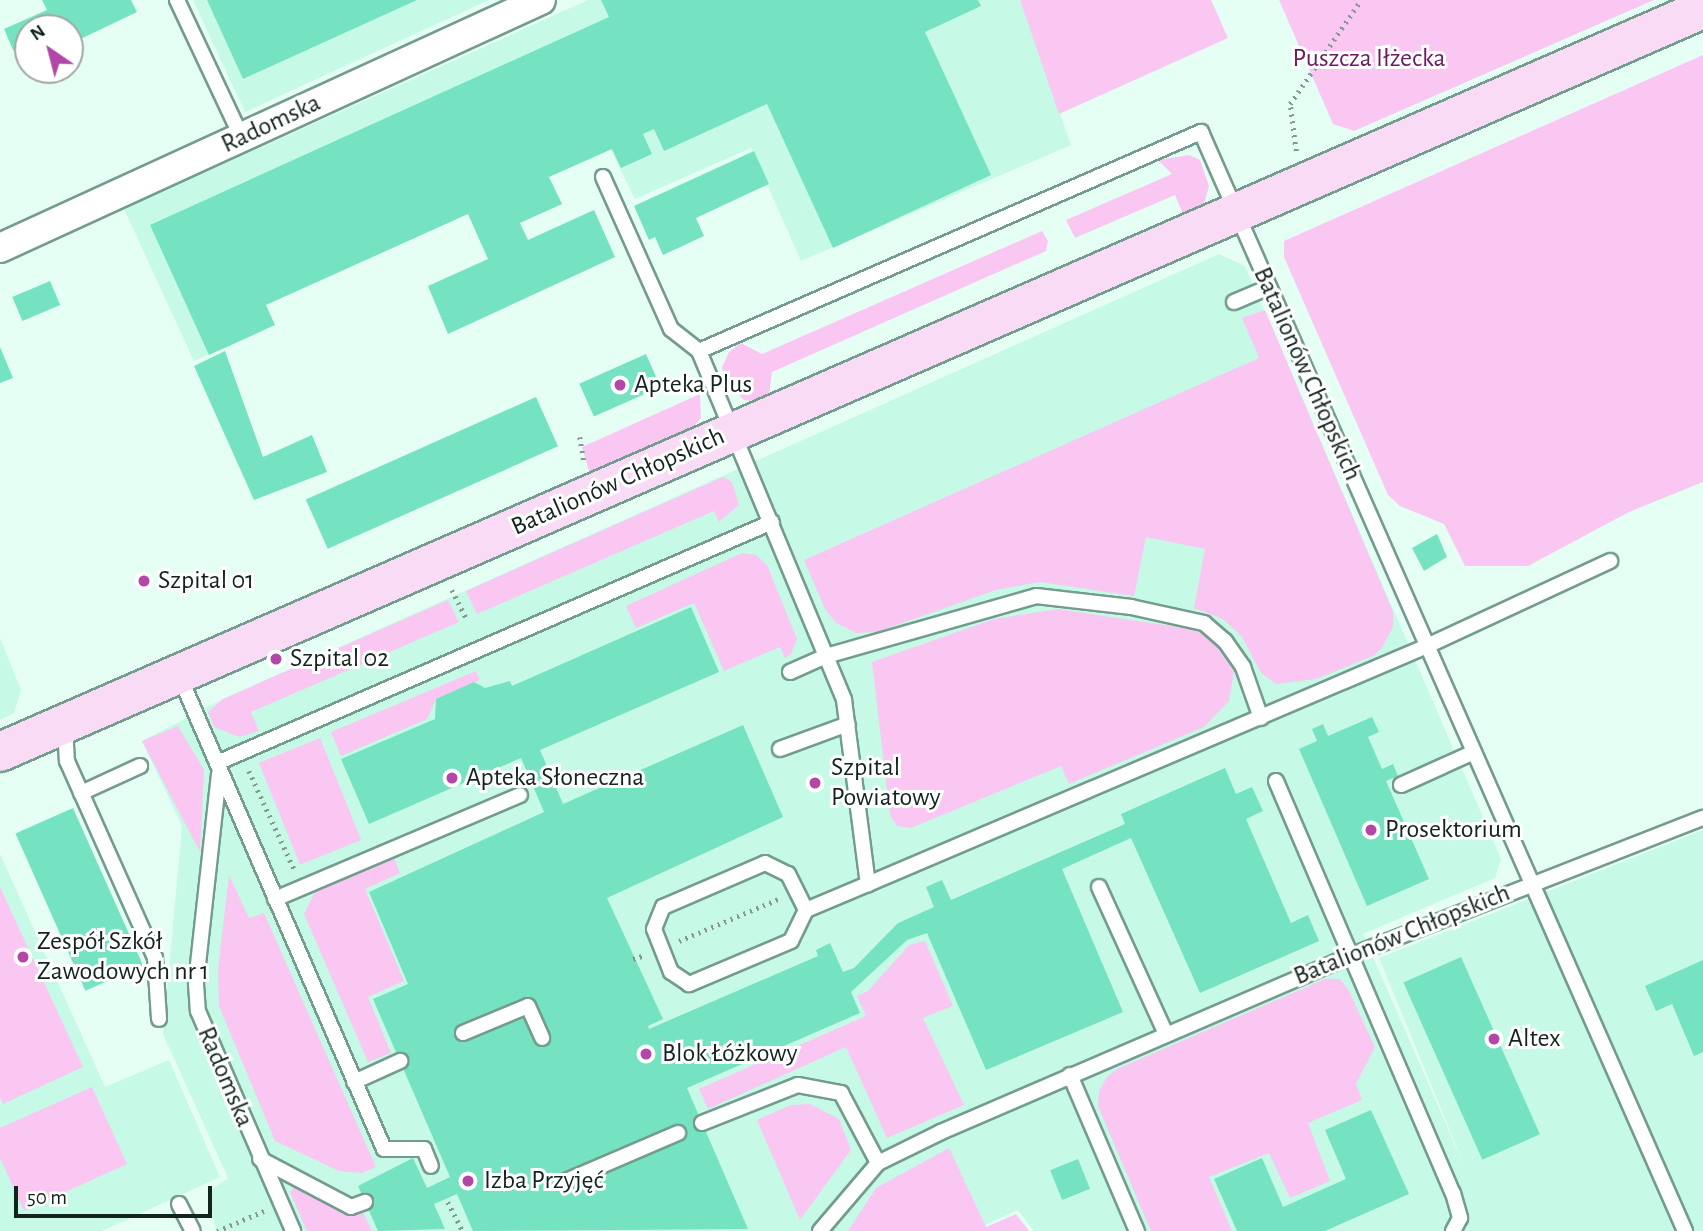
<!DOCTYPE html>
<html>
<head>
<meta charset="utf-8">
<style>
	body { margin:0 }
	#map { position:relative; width:1703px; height:1231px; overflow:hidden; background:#e6fff5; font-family:"Alegreya Sans",sans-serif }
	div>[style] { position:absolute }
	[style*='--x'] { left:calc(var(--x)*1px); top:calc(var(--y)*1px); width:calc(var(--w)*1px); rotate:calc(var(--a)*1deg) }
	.built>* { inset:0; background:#c6fae7 }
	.green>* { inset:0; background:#fac7f2; transform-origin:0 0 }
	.building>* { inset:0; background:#75e3c1; transform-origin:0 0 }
	.path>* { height:4.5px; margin-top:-2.25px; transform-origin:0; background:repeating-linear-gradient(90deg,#839890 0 2px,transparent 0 7px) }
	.roads { filter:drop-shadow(2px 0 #749c8e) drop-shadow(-2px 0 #749c8e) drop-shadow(0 2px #749c8e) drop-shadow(0 -2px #749c8e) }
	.lane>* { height:14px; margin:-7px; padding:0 7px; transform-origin:7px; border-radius:7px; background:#fff }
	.street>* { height:28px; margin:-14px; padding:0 14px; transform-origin:14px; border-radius:14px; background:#fff }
	.secondary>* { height:38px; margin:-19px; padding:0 19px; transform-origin:19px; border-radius:19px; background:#f9dbf5 }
	.dots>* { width:19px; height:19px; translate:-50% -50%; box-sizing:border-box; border:4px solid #fff; border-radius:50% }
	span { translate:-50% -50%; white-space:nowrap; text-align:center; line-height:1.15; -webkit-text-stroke:6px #fff; paint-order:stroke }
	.park-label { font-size:26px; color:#6b1a63 }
	.street-label { font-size:26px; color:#13241e }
	.poi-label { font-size:26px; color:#13241e }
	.left { translate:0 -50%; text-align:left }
	.north { position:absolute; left:14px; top:14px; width:70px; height:70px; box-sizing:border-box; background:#fff; border:2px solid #a1a7a5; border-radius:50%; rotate:325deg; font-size:19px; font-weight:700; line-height:28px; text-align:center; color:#13241e }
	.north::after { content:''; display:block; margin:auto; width:24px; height:32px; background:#b247a7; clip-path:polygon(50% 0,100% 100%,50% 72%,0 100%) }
	.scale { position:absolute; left:14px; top:1186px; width:198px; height:32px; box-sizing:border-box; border:4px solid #13241e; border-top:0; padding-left:9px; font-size:21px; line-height:24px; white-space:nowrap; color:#13241e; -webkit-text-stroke:5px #fff; paint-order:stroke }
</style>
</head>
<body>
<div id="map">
	<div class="built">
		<i style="clip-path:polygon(193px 0,489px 0,245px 112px)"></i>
		<i style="clip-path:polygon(588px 0,1020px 0,1071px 145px,801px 261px,751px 148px,635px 199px,610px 148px,263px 305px,272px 326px,194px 361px,124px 209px)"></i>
		<i style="clip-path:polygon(1219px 254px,1245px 266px,1501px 859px,1495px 878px,1363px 934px,1467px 1172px,1379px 958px,1703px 830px,1703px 1231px,1034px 1231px,1018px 1210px,972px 1231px,216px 1231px,208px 1192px,228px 1178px,163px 1034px,182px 826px,142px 741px,225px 698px)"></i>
		<i style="clip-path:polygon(0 638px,21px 690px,14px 713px,0 720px)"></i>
		<i style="clip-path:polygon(0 854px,105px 1087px,169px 1060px,220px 1177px,102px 1231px,0 1231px)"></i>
	</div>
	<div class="green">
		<i style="clip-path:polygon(1020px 0,1211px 0,1228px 38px,1059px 114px)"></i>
		<i style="clip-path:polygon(1279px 0,1654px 0,1354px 131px,1333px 124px)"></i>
		<i style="clip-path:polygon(1703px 55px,1703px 482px,1629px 512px,1528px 566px,1465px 566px,1444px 524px,1400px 506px,1388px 495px,1284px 257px,1284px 241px)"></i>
		<i style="clip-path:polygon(1189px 155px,1200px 160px,1209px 186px,1205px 201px,1186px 221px,1175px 195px,1075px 238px,1066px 220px,1172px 174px,1158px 160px)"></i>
		<i style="clip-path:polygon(1042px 231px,1048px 241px,1046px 251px,772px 372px,769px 396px,761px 402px,744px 400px,724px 381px,722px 367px,729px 352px,741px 343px,762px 354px)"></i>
		<i style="clip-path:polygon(1265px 310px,1393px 612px,1393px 627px,1382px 648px,1373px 656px,1316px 679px,1276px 684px,1261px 673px,1242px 637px,1223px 619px,1194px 608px,1205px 549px,1146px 537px,1134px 596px,1040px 582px,996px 590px,877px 632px,856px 633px,836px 623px,825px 609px,804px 560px,1259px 358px,1242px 318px)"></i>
		<i style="clip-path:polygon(700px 394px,701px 418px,688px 433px,590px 475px,582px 447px)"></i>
		<i style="clip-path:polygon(723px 477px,732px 482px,739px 505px,719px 522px,714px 511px,477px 614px,466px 591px)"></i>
		<i style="clip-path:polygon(742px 553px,756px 555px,767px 565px,797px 639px,791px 654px,785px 658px,780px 647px,724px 671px,694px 603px,636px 628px,626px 606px)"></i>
		<i style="clip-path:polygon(448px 600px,459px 622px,251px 712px,259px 731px,239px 737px,214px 727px,208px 712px,223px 699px)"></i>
		<i style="clip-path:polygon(1058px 609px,1191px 629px,1210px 637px,1234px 671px,1229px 701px,1204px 727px,1069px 784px,1061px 766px,911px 828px,897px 826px,890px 815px,872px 662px,994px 619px)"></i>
		<i style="clip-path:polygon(476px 671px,480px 680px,436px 699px,427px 719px,341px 756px,331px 732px)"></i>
		<i style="clip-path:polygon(178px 726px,204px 770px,200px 852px,142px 741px)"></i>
		<i style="left:320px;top:738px;width:110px;height:66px;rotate:68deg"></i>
		<i style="clip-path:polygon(393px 856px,400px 873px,365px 889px,404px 981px,368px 997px,391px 1053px,368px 1062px,304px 914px,316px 890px)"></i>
		<i style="clip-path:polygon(229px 875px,249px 918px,264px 913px,376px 1167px,362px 1173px,339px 1171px,275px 1141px,219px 1006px,218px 969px)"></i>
		<i style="clip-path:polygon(0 887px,83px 1067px,3px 1104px,0 1097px)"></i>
		<i style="clip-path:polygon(925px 941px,953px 1006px,923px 1018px,964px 1105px,887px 1138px,846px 1047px,708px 1109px,699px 1089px,866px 1016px,857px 996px,868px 991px,909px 945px)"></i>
		<i style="clip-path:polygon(1325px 979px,1340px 979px,1348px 989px,1375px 1047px,1356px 1084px,1362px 1100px,1308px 1123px,1330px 1181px,1290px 1198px,1269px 1153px,1209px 1177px,1232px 1231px,1151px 1231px,1098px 1106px,1099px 1091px,1107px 1077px,1117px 1069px)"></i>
		<i style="clip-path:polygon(92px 1087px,127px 1164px,24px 1211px,0 1158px,0 1128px)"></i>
		<i style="clip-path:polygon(810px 1104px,839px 1119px,851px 1150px,800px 1220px,757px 1120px,791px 1105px)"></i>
		<i style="clip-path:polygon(949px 1148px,986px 1227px,1016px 1214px,1029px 1231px,848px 1231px,876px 1188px)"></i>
		<i style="clip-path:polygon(295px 1186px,347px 1215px,362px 1210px,372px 1231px,307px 1231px,290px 1192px)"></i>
	</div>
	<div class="building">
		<i style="clip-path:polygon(42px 0,131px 0,137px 12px,70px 44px,70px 28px,28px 28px,28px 43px,13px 50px,4px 29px,47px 10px)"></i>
		<i style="clip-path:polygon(207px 0,417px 0,243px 79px)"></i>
		<i style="clip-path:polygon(601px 0,978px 0,981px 6px,925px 32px,991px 175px,833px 248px,767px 104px,664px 151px,654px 129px,643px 134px,652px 154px,621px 168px,612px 149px,549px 177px,562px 204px,520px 223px,528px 240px,594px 210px,615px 257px,448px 334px,428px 286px,488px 259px,468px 214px,266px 305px,275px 325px,209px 355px,150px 225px,609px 17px)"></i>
		<i style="clip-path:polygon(754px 151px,769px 184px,696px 218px,704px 236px,663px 255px,655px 237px,649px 240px,634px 206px)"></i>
		<i style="left:50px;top:281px;width:26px;height:41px;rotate:67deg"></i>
		<i style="clip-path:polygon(0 347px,13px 378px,0 383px)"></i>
		<i style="clip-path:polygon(225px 351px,263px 457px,312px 435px,327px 472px,254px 500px,194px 366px)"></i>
		<i style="left:646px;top:354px;width:36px;height:73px;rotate:66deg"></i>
		<i style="left:536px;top:397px;width:54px;height:252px;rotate:66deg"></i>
		<i style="clip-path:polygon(1437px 534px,1447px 557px,1424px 571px,1412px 548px)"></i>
		<i style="clip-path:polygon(691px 607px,719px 672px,540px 750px,563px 804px,743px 725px,783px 817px,607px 898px,663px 1019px,648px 1026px,649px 1029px,818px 956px,816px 950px,830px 943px,843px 972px,854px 968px,898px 923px,934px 907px,926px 887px,942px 880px,951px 900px,1125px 824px,1121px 814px,1225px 768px,1236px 794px,1252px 787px,1263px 811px,1246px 819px,1291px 923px,1308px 915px,1319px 941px,1200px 993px,1131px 838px,1062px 869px,1123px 1012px,986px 1070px,927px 933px,907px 940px,851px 992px,860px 1013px,687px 1088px,748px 1229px,473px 1231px,457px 1194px,434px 1204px,445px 1229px,378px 1231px,358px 1186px,413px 1158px,427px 1188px,450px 1177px,373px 999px,408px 984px,369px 892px,544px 812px,521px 758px,369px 824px,341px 759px,435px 719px,436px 699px,474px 682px,485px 688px,510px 681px,512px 686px)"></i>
		<i style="clip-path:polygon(1372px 717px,1379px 732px,1368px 737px,1382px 769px,1393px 764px,1398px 776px,1386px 781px,1429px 879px,1367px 906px,1299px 749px,1317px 741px,1312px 729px,1323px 724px,1328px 736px)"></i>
		<i style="left:73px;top:808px;width:172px;height:63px;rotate:66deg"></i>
		<i style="left:1461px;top:957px;width:194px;height:63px;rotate:66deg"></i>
		<i style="clip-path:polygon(1703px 960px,1703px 1052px,1694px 1056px,1672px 1004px,1656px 1011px,1645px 986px)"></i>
		<i style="clip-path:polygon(1371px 1110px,1409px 1194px,1325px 1231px,1237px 1231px,1214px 1179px,1262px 1158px,1283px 1207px,1346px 1179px,1325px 1130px)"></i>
		<i style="left:1078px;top:1159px;width:32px;height:30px;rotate:68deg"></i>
	</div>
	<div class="path">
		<i style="--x:1296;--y:151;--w:47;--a:-97.3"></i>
		<i style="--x:1290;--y:104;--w:126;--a:-55.7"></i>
		<i style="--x:580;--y:437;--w:26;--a:81"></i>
		<i style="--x:452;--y:590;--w:33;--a:63"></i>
		<i style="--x:249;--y:771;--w:110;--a:65.3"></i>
		<i style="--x:679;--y:941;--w:111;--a:-22.9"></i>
		<i style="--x:633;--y:959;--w:13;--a:-18"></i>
		<i style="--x:448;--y:1202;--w:33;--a:63"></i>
		<i style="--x:217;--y:1231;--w:51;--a:-23.1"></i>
	</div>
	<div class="roads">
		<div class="lane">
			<i style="--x:177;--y:0;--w:153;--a:64.8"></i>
			<i style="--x:603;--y:177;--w:167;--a:65.9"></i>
			<i style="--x:671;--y:329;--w:36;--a:38"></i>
			<i style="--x:699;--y:351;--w:378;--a:67.4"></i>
			<i style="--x:844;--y:700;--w:186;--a:82.6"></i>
			<i style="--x:868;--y:884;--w:608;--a:-23.06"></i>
			<i style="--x:1427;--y:646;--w:202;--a:-24.9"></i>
			<i style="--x:1234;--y:302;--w:38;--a:-23"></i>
			<i style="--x:699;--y:351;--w:548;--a:-23.57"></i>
			<i style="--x:1201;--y:132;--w:1201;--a:66.23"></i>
			<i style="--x:790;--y:672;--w:39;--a:-24"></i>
			<i style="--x:826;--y:656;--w:218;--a:-15.9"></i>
			<i style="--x:1036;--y:596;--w:96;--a:6.6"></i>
			<i style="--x:1131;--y:607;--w:75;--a:12.4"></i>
			<i style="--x:1204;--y:623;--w:28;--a:41"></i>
			<i style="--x:1225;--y:641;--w:32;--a:55"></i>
			<i style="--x:1243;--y:667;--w:54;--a:70.6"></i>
			<i style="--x:179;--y:675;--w:516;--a:66.61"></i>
			<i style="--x:384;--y:1149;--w:40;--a:0"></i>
			<i style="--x:424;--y:1149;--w:18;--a:68"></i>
			<i style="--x:65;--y:725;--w:36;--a:87"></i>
			<i style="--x:67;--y:761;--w:216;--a:65.9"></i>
			<i style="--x:155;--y:958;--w:61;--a:86.2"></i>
			<i style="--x:780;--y:749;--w:72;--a:-20.2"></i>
			<i style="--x:217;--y:763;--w:605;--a:-23.47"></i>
			<i style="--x:219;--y:774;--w:211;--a:96.3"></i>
			<i style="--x:196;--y:984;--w:27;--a:86"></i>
			<i style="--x:198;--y:1011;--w:240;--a:66.6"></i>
			<i style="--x:1276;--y:781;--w:448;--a:66.8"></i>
			<i style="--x:1453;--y:1193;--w:26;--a:74"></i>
			<i style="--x:1460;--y:1218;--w:15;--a:118"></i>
			<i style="--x:1401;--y:785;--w:78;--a:-24.3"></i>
			<i style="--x:81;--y:793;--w:65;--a:-24.6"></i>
			<i style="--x:1099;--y:887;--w:162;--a:65.5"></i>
			<i style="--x:275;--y:899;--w:266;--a:-23"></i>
			<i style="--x:806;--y:910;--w:34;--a:116"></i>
			<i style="--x:791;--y:941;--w:111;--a:157.1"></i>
			<i style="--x:689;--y:984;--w:22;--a:-146"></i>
			<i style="--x:671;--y:972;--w:46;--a:-111.6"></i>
			<i style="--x:654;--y:929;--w:24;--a:-68"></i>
			<i style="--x:663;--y:907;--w:111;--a:-23.3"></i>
			<i style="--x:765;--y:863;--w:25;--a:26"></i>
			<i style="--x:788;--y:874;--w:40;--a:63.4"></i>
			<i style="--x:806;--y:910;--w:67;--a:-22.8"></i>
			<i style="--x:463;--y:1033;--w:70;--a:-22.6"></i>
			<i style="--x:528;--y:1006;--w:35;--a:66"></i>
			<i style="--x:1070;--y:1075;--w:170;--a:66.8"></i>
			<i style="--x:354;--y:1082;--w:51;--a:-24.5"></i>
			<i style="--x:702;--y:1123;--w:103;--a:-21.6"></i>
			<i style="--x:798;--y:1085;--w:44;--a:10.5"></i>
			<i style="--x:841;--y:1093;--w:79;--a:62.1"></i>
			<i style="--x:260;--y:1159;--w:103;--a:27.8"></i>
			<i style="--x:351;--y:1207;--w:15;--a:-20"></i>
			<i style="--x:566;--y:1181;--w:122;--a:-23.2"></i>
			<i style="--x:179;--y:1204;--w:30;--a:63"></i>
			<i style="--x:820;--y:1231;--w:89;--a:-49.5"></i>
			<i style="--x:878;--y:1163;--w:70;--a:-26.2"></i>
			<i style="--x:941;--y:1132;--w:445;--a:-23.3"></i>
			<i style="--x:1350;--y:956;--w:379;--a:-21.4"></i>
		</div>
		<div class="street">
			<i style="--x:0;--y:248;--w:595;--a:-24.63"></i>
		</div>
		<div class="secondary">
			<i style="--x:0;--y:752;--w:1858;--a:-23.57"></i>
		</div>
	</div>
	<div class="dots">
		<i style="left:620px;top:385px;background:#b247a7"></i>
		<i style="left:144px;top:581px;background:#b247a7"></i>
		<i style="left:276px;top:659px;background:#b247a7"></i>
		<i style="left:452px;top:778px;background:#b247a7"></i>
		<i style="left:815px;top:783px;background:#b247a7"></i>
		<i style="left:1371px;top:830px;background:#b247a7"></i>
		<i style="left:23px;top:957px;background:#b247a7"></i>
		<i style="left:1494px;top:1039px;background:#b247a7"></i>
		<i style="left:646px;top:1054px;background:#b247a7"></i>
		<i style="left:468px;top:1181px;background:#b247a7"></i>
	</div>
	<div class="park-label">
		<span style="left:1369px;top:59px">Puszcza Iłżecka</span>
	</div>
	<div class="street-label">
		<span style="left:271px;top:124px;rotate:-25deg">Radomska</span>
		<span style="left:1307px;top:374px;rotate:66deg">Batalionów Chłopskich</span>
		<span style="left:618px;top:482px;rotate:-24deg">Batalionów Chłopskich</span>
		<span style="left:1402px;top:935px;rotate:-22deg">Batalionów Chłopskich</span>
		<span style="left:225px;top:1077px;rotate:67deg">Radomska</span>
	</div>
	<div class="poi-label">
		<span class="left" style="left:634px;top:385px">Apteka Plus</span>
		<span class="left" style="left:158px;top:581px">Szpital 01</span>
		<span class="left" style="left:290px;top:659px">Szpital 02</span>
		<span class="left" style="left:831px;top:783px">Szpital<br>Powiatowy</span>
		<span class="left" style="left:466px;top:778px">Apteka Słoneczna</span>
		<span class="left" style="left:1385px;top:830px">Prosektorium</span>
		<span class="left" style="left:37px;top:957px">Zespół Szkół<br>Zawodowych nr 1</span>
		<span class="left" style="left:1508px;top:1039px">Altex</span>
		<span class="left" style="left:662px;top:1054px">Blok Łóżkowy</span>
		<span class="left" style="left:484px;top:1181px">Izba Przyjęć</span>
	</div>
	<div class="north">N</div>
	<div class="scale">50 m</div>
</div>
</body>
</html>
